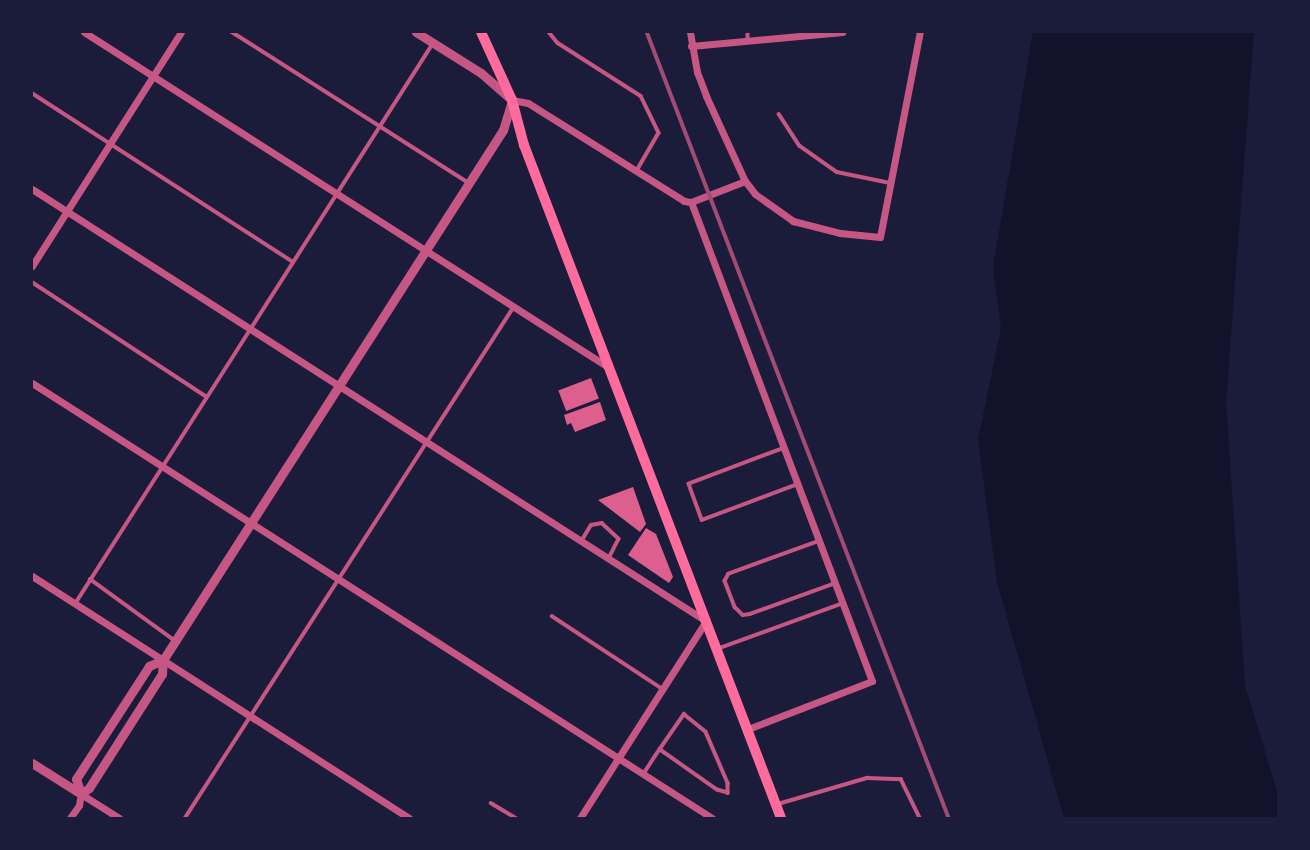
<!DOCTYPE html>
<html>
<head>
<meta charset="utf-8">
<style>
	body { margin:0 }
	#map { position:relative; width:1310px; height:850px; overflow:hidden; background:#1b1b3a; font-family:"Fira Sans",sans-serif }
	div>[style] { position:absolute }
	[style*='--x'] { left:calc(var(--x)*1px); top:calc(var(--y)*1px); width:calc(var(--w)*1px); rotate:calc(var(--a)*1deg) }
	.water>* { inset:0; background:#12122b }
	.building>* { inset:0; background:#dd5f8e; transform-origin:0 0 }
	.service>* { height:3.5px; margin:-1.75px; padding:0 1.75px; transform-origin:1.75px; border-radius:1.75px; background:#c65784 }
	.minor>* { height:7px; margin:-3.5px; padding:0 3.5px; transform-origin:3.5px; border-radius:3.5px; background:#c65784 }
	.tertiary>* { height:9px; margin:-4.5px; padding:0 4.5px; transform-origin:4.5px; border-radius:4.5px; background:#c65784 }
	.secondary>* { height:10px; margin:-5px; padding:0 5px; transform-origin:5px; border-radius:5px; background:#ff6b9d }
	.rail>* { height:3.5px; margin:-1.75px; padding:0 1.75px; transform-origin:1.75px; border-radius:1.75px; background:#a44b75 }
	span { translate:-50% -50%; white-space:nowrap; text-align:center; line-height:1.15; -webkit-text-stroke:6px #1b1b3a; paint-order:stroke }
	.frame { position:absolute; inset:0; border:33px solid #1b1b3a; pointer-events:none }
</style>
</head>
<body>
<div id="map">
	<div class="water">
		<i style="clip-path:polygon(1033px 32px,1254px 32px,1226px 402px,1245px 686px,1278px 794px,1278px 818px,1064px 818px,997px 582px,978px 440px,1001px 328px,993px 267px)"></i>
	</div>
	<div class="building">
		<i style="left:591px;top:378px;width:22px;height:35px;rotate:69deg"></i>
		<i style="clip-path:polygon(600px 402px,606px 420px,575px 432px,571px 423px,567px 425px,564px 415px)"></i>
		<i style="clip-path:polygon(633px 487px,646px 524px,640px 532px,598px 500px)"></i>
		<i style="clip-path:polygon(646px 528px,656px 534px,673px 577px,669px 583px,628px 555px)"></i>
	</div>
	<div class="service">
		<i style="--x:232;--y:32;--w:281;--a:32.5"></i>
		<i style="--x:549;--y:32;--w:14;--a:51"></i>
		<i style="--x:558;--y:43;--w:98;--a:32.6"></i>
		<i style="--x:641;--y:96;--w:41;--a:64.1"></i>
		<i style="--x:659;--y:133;--w:44;--a:120.1"></i>
		<i style="--x:748;--y:32;--w:8;--a:90"></i>
		<i style="--x:32;--y:93;--w:311;--a:32.9"></i>
		<i style="--x:779;--y:114;--w:38;--a:57"></i>
		<i style="--x:800;--y:146;--w:45;--a:35.1"></i>
		<i style="--x:837;--y:172;--w:54;--a:11.7"></i>
		<i style="--x:32;--y:282;--w:209;--a:33.3"></i>
		<i style="--x:782;--y:449;--w:99;--a:159.4"></i>
		<i style="--x:689;--y:484;--w:38;--a:70"></i>
		<i style="--x:702;--y:520;--w:103;--a:-20.6"></i>
		<i style="--x:582;--y:540;--w:17;--a:-59"></i>
		<i style="--x:591;--y:525;--w:11;--a:-10"></i>
		<i style="--x:602;--y:523;--w:23;--a:43"></i>
		<i style="--x:619;--y:539;--w:20;--a:117"></i>
		<i style="--x:817;--y:542;--w:94;--a:160"></i>
		<i style="--x:729;--y:574;--w:8;--a:120"></i>
		<i style="--x:725;--y:581;--w:28;--a:69"></i>
		<i style="--x:735;--y:607;--w:11;--a:45"></i>
		<i style="--x:743;--y:615;--w:7;--a:-8"></i>
		<i style="--x:750;--y:614;--w:88;--a:-19.9"></i>
		<i style="--x:90;--y:579;--w:102;--a:35.9"></i>
		<i style="--x:75;--y:604;--w:663;--a:-57.44"></i>
		<i style="--x:552;--y:616;--w:131;--a:33.4"></i>
		<i style="--x:720;--y:648;--w:129;--a:-20"></i>
		<i style="--x:644;--y:773;--w:20;--a:-57"></i>
		<i style="--x:655;--y:756;--w:51;--a:-55.4"></i>
		<i style="--x:684;--y:714;--w:28;--a:39"></i>
		<i style="--x:706;--y:732;--w:56;--a:66.7"></i>
		<i style="--x:728;--y:783;--w:10;--a:90"></i>
		<i style="--x:728;--y:793;--w:11;--a:-165"></i>
		<i style="--x:717;--y:790;--w:70;--a:-144.9"></i>
		<i style="--x:491;--y:803;--w:29;--a:31"></i>
		<i style="--x:778;--y:804;--w:93;--a:-16.3"></i>
		<i style="--x:867;--y:778;--w:34;--a:2"></i>
		<i style="--x:901;--y:779;--w:43;--a:64"></i>
		<i style="--x:185;--y:818;--w:606;--a:-57.25"></i>
	</div>
	<div class="minor">
		<i style="--x:84;--y:32;--w:622;--a:32.59"></i>
		<i style="--x:690;--y:32;--w:41;--a:80.1"></i>
		<i style="--x:697;--y:72;--w:26;--a:69"></i>
		<i style="--x:706;--y:96;--w:94;--a:65.4"></i>
		<i style="--x:745;--y:181;--w:16;--a:52"></i>
		<i style="--x:755;--y:194;--w:47;--a:35.4"></i>
		<i style="--x:793;--y:221;--w:49;--a:14.3"></i>
		<i style="--x:840;--y:233;--w:40;--a:5.7"></i>
		<i style="--x:880;--y:237;--w:209;--a:-79"></i>
		<i style="--x:691;--y:46;--w:152;--a:-5.3"></i>
		<i style="--x:512;--y:100;--w:16;--a:11"></i>
		<i style="--x:528;--y:103;--w:184;--a:32.1"></i>
		<i style="--x:684;--y:201;--w:7;--a:8"></i>
		<i style="--x:691;--y:202;--w:58;--a:-21.3"></i>
		<i style="--x:32;--y:189;--w:801;--a:32.66"></i>
		<i style="--x:706;--y:621;--w:234;--a:122.6"></i>
		<i style="--x:691;--y:202;--w:512;--a:69.3"></i>
		<i style="--x:872;--y:681;--w:133;--a:158.8"></i>
		<i style="--x:32;--y:266;--w:277;--a:-57.5"></i>
		<i style="--x:32;--y:383;--w:807;--a:32.61"></i>
		<i style="--x:32;--y:576;--w:448;--a:32.7"></i>
		<i style="--x:70;--y:818;--w:16;--a:-55"></i>
		<i style="--x:79;--y:805;--w:11;--a:-80"></i>
		<i style="--x:81;--y:794;--w:45;--a:32.3"></i>
	</div>
	<div class="tertiary">
		<i style="--x:32;--y:763;--w:58;--a:32.3"></i>
		<i style="--x:81;--y:794;--w:10;--a:-37"></i>
		<i style="--x:89;--y:788;--w:135;--a:-57.4"></i>
		<i style="--x:162;--y:674;--w:14;--a:-86"></i>
		<i style="--x:163;--y:660;--w:630;--a:-57.32"></i>
		<i style="--x:503;--y:130;--w:31;--a:-73"></i>
		<i style="--x:512;--y:100;--w:41;--a:-138.9"></i>
		<i style="--x:481;--y:73;--w:77;--a:-147.8"></i>
		<i style="--x:81;--y:794;--w:16;--a:-108"></i>
		<i style="--x:76;--y:779;--w:135;--a:-57.1"></i>
		<i style="--x:149;--y:666;--w:15;--a:-23"></i>
	</div>
	<div class="secondary">
		<i style="--x:481;--y:32;--w:75;--a:65.5"></i>
		<i style="--x:512;--y:100;--w:47;--a:75.1"></i>
		<i style="--x:524;--y:145;--w:720;--a:69.1"></i>
	</div>
	<div class="rail">
		<i style="--x:647;--y:32;--w:842;--a:68.98"></i>
	</div>
	<div class="frame"></div>
</div>
</body>
</html>
